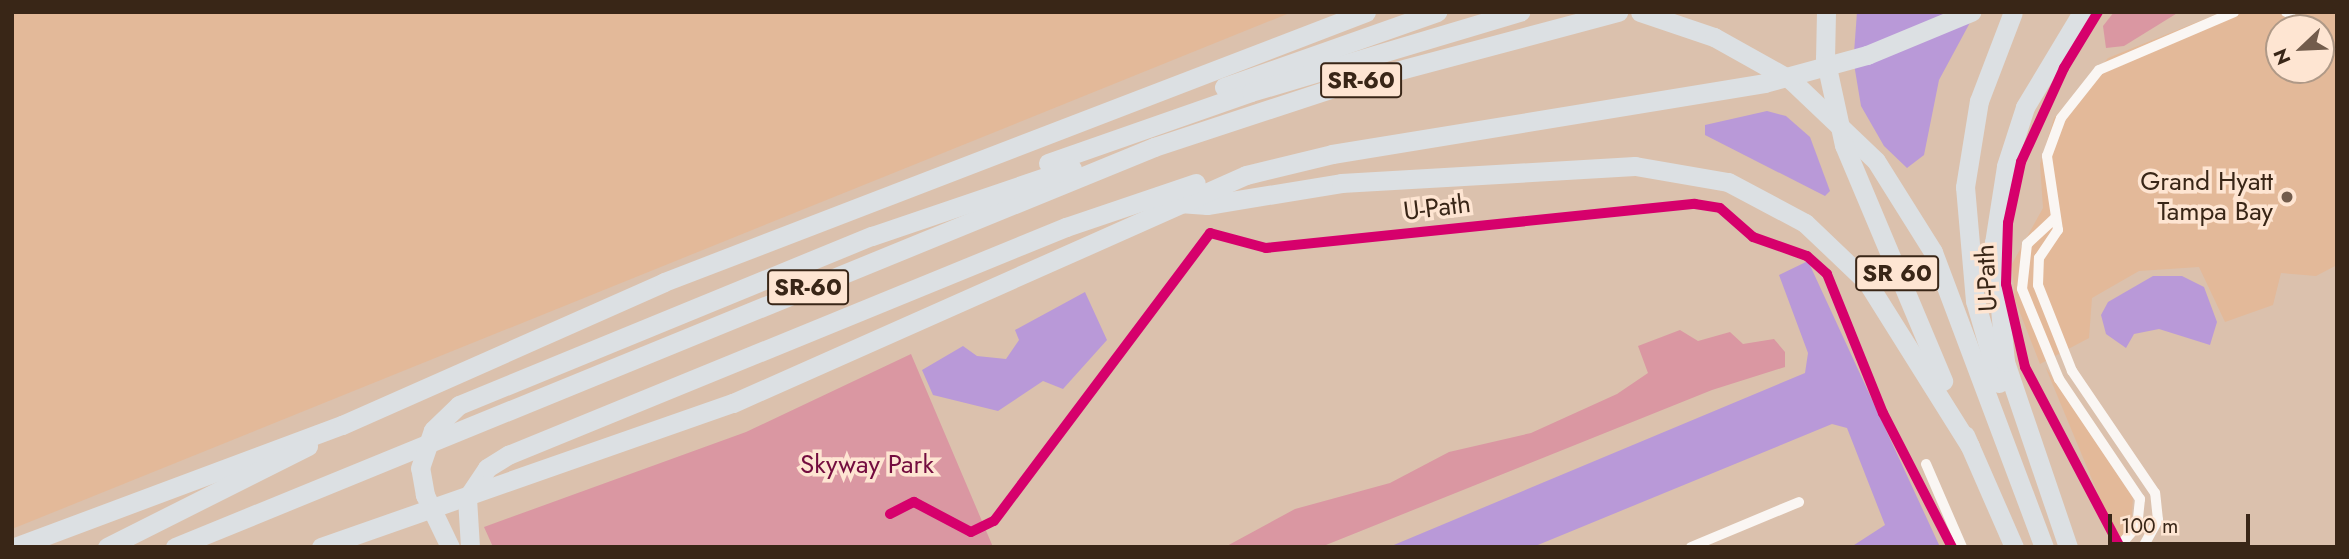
<!DOCTYPE html>
<html>
<head>
<meta charset="utf-8">
<style>
	body { margin:0 }
	#map { position:relative; width:2349px; height:559px; overflow:hidden; background:#dbc1ad; font-family:Jost,sans-serif }
	div>[style] { position:absolute }
	[style*='--x'] { left:calc(var(--x)*1px); top:calc(var(--y)*1px); width:calc(var(--w)*1px); rotate:calc(var(--a)*1deg) }
	.built>* { inset:0; background:#e3b999 }
	.green>* { inset:0; background:#da97a2 }
	.water>* { inset:0; background:#b999d8 }
	.minor>* { height:10px; margin:-5px; padding:0 5px; transform-origin:5px; border-radius:5px; background:#faf6f3 }
	.motorway>* { height:19px; margin:-9.5px; padding:0 9.5px; transform-origin:9.5px; border-radius:9.5px; background:#dce0e3 }
	.cycleway>* { height:10px; margin:-5px; padding:0 5px; transform-origin:5px; border-radius:5px; background:#d6006c }
	.dots>* { width:19px; height:19px; translate:-50% -50%; box-sizing:border-box; border:4px solid #fee5d2; border-radius:50% }
	span { translate:-50% -50%; white-space:nowrap; text-align:center; line-height:1.15; -webkit-text-stroke:7px #fee5d2; paint-order:stroke }
	.shield-label span { padding:2px 5px; background:#fee5d2; border:2px solid; border-radius:5px; -webkit-text-stroke-width:0 }
	.shield-label { font-size:24px; color:#392617; font-weight:700 }
	.poi-label { font-size:26px; color:#392617 }
	.right { translate:-100% -50%; text-align:right }
	.street-label { font-size:26px; color:#392617 }
	.park-label { font-size:26px; color:#740d3f }
	.frame { position:absolute; inset:0; border:14px solid #392617; pointer-events:none }
	.north { position:absolute; left:2265px; top:14px; width:70px; height:70px; box-sizing:border-box; background:#fee5d2; border:2px solid #af9987; border-radius:50%; rotate:247deg; font-size:19px; font-weight:700; line-height:28px; text-align:center; color:#392617 }
	.north::after { content:''; display:block; margin:auto; width:24px; height:32px; background:#725c4c; clip-path:polygon(50% 0,100% 100%,50% 72%,0 100%) }
	.scale { position:absolute; left:2108px; top:514px; width:142px; height:32px; box-sizing:border-box; border:4px solid #392617; border-top:0; padding-left:9px; font-size:21px; line-height:24px; white-space:nowrap; color:#392617; -webkit-text-stroke:5px #fee5d2; paint-order:stroke }
</style>
</head>
<body>
<div id="map">
	<div class="built">
		<i style="clip-path:polygon(12px 12px,1292px 12px,12px 529px)"></i>
		<i style="clip-path:polygon(evenodd,2222px 12px,2337px 12px,2337px 265px,2316px 276px,2281px 273px,2273px 305px,2225px 322px,2199px 267px,2139px 271px,2092px 298px,2089px 338px,2040px 364px,2015px 300px,2012px 264px,2043px 208px,2040px 164px,2054px 118px,2108px 58px,2222px 12px,2279px 28px,2321px 28px,2321px 70px,2279px 70px,2279px 28px)"></i>
		<i style="clip-path:polygon(2045px 366px,2133px 498px,2131px 526px,2118px 542px)"></i>
	</div>
	<div class="green">
		<i style="clip-path:polygon(2114px 12px,2179px 12px,2124px 46px,2106px 48px,2103px 26px)"></i>
		<i style="clip-path:polygon(1680px 330px,1698px 341px,1730px 332px,1743px 344px,1774px 339px,1785px 352px,1785px 367px,1712px 390px,1321px 547px,1225px 547px,1295px 509px,1390px 483px,1449px 452px,1531px 433px,1617px 394px,1648px 373px,1638px 346px)"></i>
		<i style="clip-path:polygon(911px 354px,993px 547px,493px 547px,484px 527px,746px 432px)"></i>
	</div>
	<div class="water">
		<i style="clip-path:polygon(1857px 12px,1959px 12px,1854px 53px)"></i>
		<i style="clip-path:polygon(1973px 17px,1939px 80px,1924px 155px,1907px 168px,1884px 146px,1861px 106px,1854px 64px)"></i>
		<i style="clip-path:polygon(1767px 111px,1786px 116px,1810px 137px,1830px 191px,1825px 196px,1705px 135px,1705px 125px)"></i>
		<i style="clip-path:polygon(1808px 261px,1940px 547px,1851px 547px,1885px 525px,1847px 428px,1832px 424px,1533px 547px,1389px 547px,1805px 373px,1808px 353px,1779px 275px)"></i>
		<i style="clip-path:polygon(2153px 276px,2182px 276px,2204px 287px,2217px 322px,2210px 345px,2159px 329px,2134px 334px,2126px 348px,2106px 334px,2101px 315px,2108px 302px)"></i>
		<i style="clip-path:polygon(1085px 292px,1107px 340px,1063px 389px,1043px 381px,998px 411px,933px 395px,922px 370px,963px 346px,977px 356px,1006px 359px,1019px 340px,1015px 330px)"></i>
	</div>
	<div class="minor">
		<i style="--x:2286;--y:12;--w:5;--a:0"></i>
		<i style="--x:2054;--y:219;--w:37;--a:137"></i>
		<i style="--x:2027;--y:244;--w:45;--a:96.3"></i>
		<i style="--x:2022;--y:289;--w:97;--a:67.7"></i>
		<i style="--x:2059;--y:379;--w:145;--a:56"></i>
		<i style="--x:2140;--y:499;--w:27;--a:96"></i>
		<i style="--x:2137;--y:526;--w:28;--a:131"></i>
		<i style="--x:1926;--y:464;--w:90;--a:66.6"></i>
		<i style="--x:1691;--y:547;--w:117;--a:-22.6"></i>
		<i style="--x:2143;--y:547;--w:31;--a:-61"></i>
		<i style="--x:2158;--y:520;--w:27;--a:-96"></i>
		<i style="--x:2155;--y:493;--w:148;--a:-124.2"></i>
		<i style="--x:2072;--y:371;--w:92;--a:-111.6"></i>
		<i style="--x:2038;--y:285;--w:27;--a:-88"></i>
		<i style="--x:2039;--y:258;--w:34;--a:-56"></i>
		<i style="--x:2058;--y:230;--w:75;--a:-98.5"></i>
		<i style="--x:2047;--y:156;--w:40;--a:-69.8"></i>
		<i style="--x:2061;--y:118;--w:61;--a:-51.6"></i>
		<i style="--x:2099;--y:70;--w:147;--a:-23.2"></i>
	</div>
	<div class="motorway">
		<i style="--x:1640;--y:12;--w:78;--a:18.7"></i>
		<i style="--x:1714;--y:37;--w:88;--a:29.2"></i>
		<i style="--x:1791;--y:80;--w:117;--a:43.6"></i>
		<i style="--x:1876;--y:161;--w:107;--a:57.9"></i>
		<i style="--x:1933;--y:252;--w:315;--a:69.4"></i>
		<i style="--x:1826;--y:12;--w:46;--a:91.2"></i>
		<i style="--x:1825;--y:58;--w:89;--a:77.7"></i>
		<i style="--x:1844;--y:145;--w:256;--a:67.2"></i>
		<i style="--x:1224;--y:87;--w:226;--a:-19.4"></i>
		<i style="--x:1048;--y:163;--w:215;--a:-19.3"></i>
		<i style="--x:1251;--y:92;--w:281;--a:-16.6"></i>
		<i style="--x:1179;--y:203;--w:28;--a:4"></i>
		<i style="--x:1207;--y:205;--w:136;--a:-9.3"></i>
		<i style="--x:1341;--y:183;--w:294;--a:-3.3"></i>
		<i style="--x:1635;--y:166;--w:94;--a:9.8"></i>
		<i style="--x:1728;--y:182;--w:87;--a:28"></i>
		<i style="--x:1805;--y:223;--w:86;--a:43.6"></i>
		<i style="--x:1867;--y:282;--w:194;--a:57.9"></i>
		<i style="--x:1999;--y:383;--w:85;--a:-106.3"></i>
		<i style="--x:1975;--y:301;--w:114;--a:-95"></i>
		<i style="--x:1965;--y:187;--w:87;--a:-80.8"></i>
		<i style="--x:1979;--y:101;--w:95;--a:-69.1"></i>
		<i style="--x:1965;--y:435;--w:122;--a:66.4"></i>
		<i style="--x:15;--y:547;--w:349;--a:-20.5"></i>
		<i style="--x:342;--y:425;--w:352;--a:-23.9"></i>
		<i style="--x:664;--y:282;--w:752;--a:-21.04"></i>
		<i style="--x:107;--y:547;--w:225;--a:-26.7"></i>
		<i style="--x:175;--y:547;--w:1058;--a:-22.22"></i>
		<i style="--x:1154;--y:147;--w:192;--a:-18.2"></i>
		<i style="--x:1336;--y:87;--w:292;--a:-14.9"></i>
		<i style="--x:321;--y:547;--w:436;--a:-19.3"></i>
		<i style="--x:733;--y:403;--w:561;--a:-23.96"></i>
		<i style="--x:1246;--y:175;--w:89;--a:-13.7"></i>
		<i style="--x:1332;--y:154;--w:438;--a:-9.3"></i>
		<i style="--x:1764;--y:83;--w:107;--a:-15.2"></i>
		<i style="--x:1867;--y:55;--w:113;--a:-22.5"></i>
		<i style="--x:450;--y:547;--w:58;--a:-115.7"></i>
		<i style="--x:425;--y:495;--w:27;--a:-100"></i>
		<i style="--x:420;--y:468;--w:40;--a:-71.1"></i>
		<i style="--x:433;--y:430;--w:36;--a:-44"></i>
		<i style="--x:459;--y:405;--w:446;--a:-22.3"></i>
		<i style="--x:872;--y:236;--w:211;--a:-18.8"></i>
		<i style="--x:470;--y:547;--w:49;--a:-93.5"></i>
		<i style="--x:467;--y:498;--w:36;--a:-56"></i>
		<i style="--x:487;--y:468;--w:25;--a:-32"></i>
		<i style="--x:508;--y:455;--w:603;--a:-22.23"></i>
		<i style="--x:1066;--y:227;--w:137;--a:-18.7"></i>
		<i style="--x:2068;--y:547;--w:195;--a:-108.8"></i>
		<i style="--x:2005;--y:362;--w:120;--a:-95.3"></i>
		<i style="--x:1994;--y:243;--w:78;--a:-81.1"></i>
		<i style="--x:2006;--y:166;--w:62;--a:-72.1"></i>
		<i style="--x:2025;--y:107;--w:111;--a:-59"></i>
	</div>
	<div class="cycleway">
		<i style="--x:2098;--y:12;--w:66;--a:121.3"></i>
		<i style="--x:2064;--y:68;--w:103;--a:114.6"></i>
		<i style="--x:2021;--y:162;--w:62;--a:102"></i>
		<i style="--x:2008;--y:223;--w:61;--a:91.9"></i>
		<i style="--x:2006;--y:284;--w:85;--a:77.1"></i>
		<i style="--x:2025;--y:367;--w:204;--a:62.2"></i>
		<i style="--x:890;--y:514;--w:27;--a:-27"></i>
		<i style="--x:914;--y:502;--w:64;--a:27.8"></i>
		<i style="--x:971;--y:532;--w:25;--a:-26"></i>
		<i style="--x:994;--y:521;--w:360;--a:-53.1"></i>
		<i style="--x:1210;--y:233;--w:58;--a:15"></i>
		<i style="--x:1266;--y:248;--w:431;--a:-5.9"></i>
		<i style="--x:1695;--y:204;--w:25;--a:9"></i>
		<i style="--x:1720;--y:208;--w:44;--a:41.3"></i>
		<i style="--x:1753;--y:237;--w:57;--a:19.4"></i>
		<i style="--x:1807;--y:256;--w:27;--a:42"></i>
		<i style="--x:1827;--y:274;--w:150;--a:68.1"></i>
		<i style="--x:1883;--y:413;--w:151;--a:62.8"></i>
	</div>
	<div class="dots">
		<i style="left:2287px;top:197px;background:#725c4c"></i>
	</div>
	<div class="shield-label">
		<span style="left:1361px;top:80px">SR-60</span>
		<span style="left:1897px;top:273px">SR 60</span>
		<span style="left:808px;top:287px">SR-60</span>
	</div>
	<div class="poi-label">
		<span class="right" style="left:2273px;top:197px">Grand Hyatt<br>Tampa Bay</span>
	</div>
	<div class="street-label">
		<span style="left:1437px;top:208px;rotate:-7deg">U-Path</span>
		<span style="left:1987px;top:278px;rotate:-93deg">U-Path</span>
	</div>
	<div class="park-label">
		<span style="left:867px;top:465px">Skyway Park</span>
	</div>
	<div class="frame"></div>
	<div class="north">N</div>
	<div class="scale">100 m</div>
</div>
</body>
</html>
